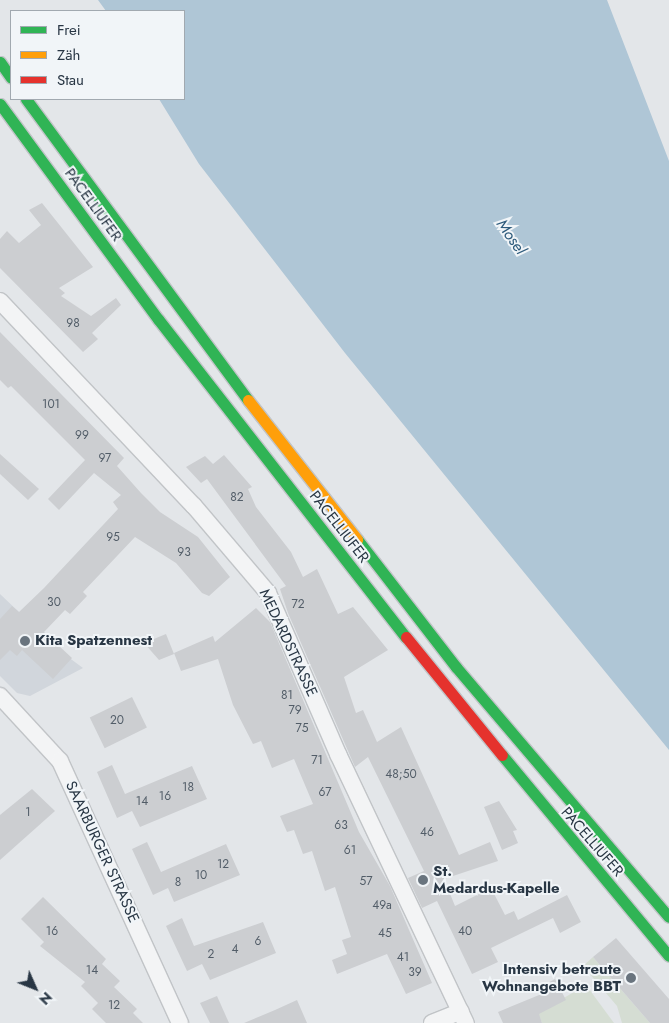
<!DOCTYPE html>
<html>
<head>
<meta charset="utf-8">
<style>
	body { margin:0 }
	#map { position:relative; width:669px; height:1023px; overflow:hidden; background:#e3e6e9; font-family:Jost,sans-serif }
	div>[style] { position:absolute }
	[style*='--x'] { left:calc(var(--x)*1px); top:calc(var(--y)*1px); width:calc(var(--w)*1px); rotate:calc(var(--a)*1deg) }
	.built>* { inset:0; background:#d1d6dc }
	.green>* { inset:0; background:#d5ddd3 }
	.water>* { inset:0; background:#afc6d6 }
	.building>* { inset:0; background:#ccced1; transform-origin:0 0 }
	.roads { filter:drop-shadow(1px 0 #c1c4c7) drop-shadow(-1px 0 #c1c4c7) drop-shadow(0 1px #c1c4c7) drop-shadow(0 -1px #c1c4c7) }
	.street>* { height:16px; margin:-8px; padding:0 8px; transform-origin:8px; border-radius:8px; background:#f3f4f5 }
	.fast>* { height:11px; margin:-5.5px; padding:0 5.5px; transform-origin:5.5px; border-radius:5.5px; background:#30b455 }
	.slow>* { height:11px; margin:-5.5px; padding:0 5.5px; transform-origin:5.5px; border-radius:5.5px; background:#ff9f0a }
	.jam>* { height:11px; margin:-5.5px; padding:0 5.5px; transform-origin:5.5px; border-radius:5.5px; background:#e5322d }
	.dots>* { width:14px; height:14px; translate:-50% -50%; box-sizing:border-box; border:2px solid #f1f5f8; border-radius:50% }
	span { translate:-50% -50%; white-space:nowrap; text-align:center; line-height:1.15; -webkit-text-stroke:4px #f1f5f8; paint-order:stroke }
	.number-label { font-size:12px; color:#525d68 }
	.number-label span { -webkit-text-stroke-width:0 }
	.street-label { font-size:15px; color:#283644 }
	.poi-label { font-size:15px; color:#283644; font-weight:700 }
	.left { translate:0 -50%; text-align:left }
	.right { translate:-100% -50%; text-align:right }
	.water-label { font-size:16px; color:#2e5b7c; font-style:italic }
	.legend { position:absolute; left:10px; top:10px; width:175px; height:90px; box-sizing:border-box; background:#f1f5f8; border:1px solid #a1a9b0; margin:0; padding:6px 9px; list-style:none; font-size:15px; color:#283644 }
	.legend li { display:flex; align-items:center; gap:10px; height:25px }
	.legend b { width:25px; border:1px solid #a1a9b0 }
	.north { position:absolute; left:10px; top:963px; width:50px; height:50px; -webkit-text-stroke:4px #f1f5f8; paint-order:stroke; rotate:134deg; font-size:14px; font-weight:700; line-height:20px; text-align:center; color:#283644 }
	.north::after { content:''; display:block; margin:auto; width:18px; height:22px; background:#283644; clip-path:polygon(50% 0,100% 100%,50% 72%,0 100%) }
</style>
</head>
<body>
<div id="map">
	<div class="built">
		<i style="clip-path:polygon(0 594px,60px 651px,83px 668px,30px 696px,17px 693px,0 676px)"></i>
	</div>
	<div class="green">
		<i style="clip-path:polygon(593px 957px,650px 1023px,622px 1023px,617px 1006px,583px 966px)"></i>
		<i style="clip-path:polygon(586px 985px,614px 1023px,542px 1023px,538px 1013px)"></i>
	</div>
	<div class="water">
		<i style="clip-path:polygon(98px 0,607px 0,669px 161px,669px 750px,345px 353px,199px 164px,159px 99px,184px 99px,184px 11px,106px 11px)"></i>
	</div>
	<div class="building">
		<i style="clip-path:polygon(42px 203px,93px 267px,59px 288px,65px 293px,61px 296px,91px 316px,116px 298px,121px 305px,92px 333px,98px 339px,83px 352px,0 268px,0 239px,7px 231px,19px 243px,41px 225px,29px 210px)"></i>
		<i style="clip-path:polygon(0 332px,124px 458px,117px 466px,141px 493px,160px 512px,198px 537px,230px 577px,209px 596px,202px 593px,176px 563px,135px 537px,83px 592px,87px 596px,70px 614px,65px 610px,44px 632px,72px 658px,53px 679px,22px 650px,17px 656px,10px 650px,0 660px,0 619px,12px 606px,19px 612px,44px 588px,118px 509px,113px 502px,121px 495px,94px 473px,59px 510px,48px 499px,85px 460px,11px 386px,8px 388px,0 380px)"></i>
		<i style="clip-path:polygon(0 454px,39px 489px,28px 500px,0 474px)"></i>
		<i style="clip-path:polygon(224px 455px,252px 487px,248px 489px,256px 507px,291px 552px,303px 577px,317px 569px,338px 614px,353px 607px,388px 650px,344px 677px,356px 713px,363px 710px,377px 742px,401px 727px,459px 855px,490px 842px,498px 861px,444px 879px,455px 906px,491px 888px,505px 915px,514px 911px,518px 920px,567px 895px,581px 922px,560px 933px,553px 918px,491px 948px,498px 962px,472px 974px,437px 901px,422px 908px,408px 878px,424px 871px,368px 757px,355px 767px,288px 613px,280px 589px,286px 586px,207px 479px,201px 483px,186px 467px,205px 456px,213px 464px)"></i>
		<i style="clip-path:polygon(256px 608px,270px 622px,359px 832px,390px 886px,432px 983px,406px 994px,387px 954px,337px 974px,332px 960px,347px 954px,342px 940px,351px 937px,335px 887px,325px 891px,312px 851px,303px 854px,294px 830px,287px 832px,280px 816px,313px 804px,294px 759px,272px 768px,261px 741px,253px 744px,233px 705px,218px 659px,181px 671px,174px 653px,213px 636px,215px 642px)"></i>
		<i style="clip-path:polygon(166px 634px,174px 654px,159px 660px,144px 643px)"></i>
		<i style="left:132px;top:697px;width:34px;height:47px;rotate:64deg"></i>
		<i style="clip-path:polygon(112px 765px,125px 794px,192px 766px,207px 799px,140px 827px,132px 811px,117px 818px,97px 772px)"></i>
		<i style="clip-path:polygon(32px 789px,55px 811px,0 860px,0 815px)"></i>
		<i style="clip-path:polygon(499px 801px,517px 830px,513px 831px,518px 843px,502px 850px,484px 807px)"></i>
		<i style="clip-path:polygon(147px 842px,161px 872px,226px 844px,240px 875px,174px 902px,168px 888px,153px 895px,132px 849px)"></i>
		<i style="clip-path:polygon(43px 897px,106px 959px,102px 964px,120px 981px,114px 987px,137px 1009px,133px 1013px,143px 1023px,106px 1023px,92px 1009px,98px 1003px,81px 986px,85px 982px,40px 946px,44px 942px,21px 919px)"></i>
		<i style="clip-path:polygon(182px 918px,194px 946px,263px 922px,276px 953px,210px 980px,202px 964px,187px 971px,166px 926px)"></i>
		<i style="clip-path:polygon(616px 938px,669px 999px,669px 1023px,650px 1023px,593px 957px)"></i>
		<i style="clip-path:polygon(555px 979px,566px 1000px,539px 1014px,542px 1023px,503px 1023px,498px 1012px,544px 993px,540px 987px)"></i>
		<i style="clip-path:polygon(217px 996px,229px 1023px,210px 1023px,200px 1003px)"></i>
		<i style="clip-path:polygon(297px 1000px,307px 1023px,244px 1023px,275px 1010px)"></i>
	</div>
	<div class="roads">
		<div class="street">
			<i style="--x:0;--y:301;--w:282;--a:46.6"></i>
			<i style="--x:194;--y:506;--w:114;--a:49.6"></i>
			<i style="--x:268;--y:593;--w:176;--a:66.5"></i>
			<i style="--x:338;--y:754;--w:298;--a:64.6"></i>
			<i style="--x:0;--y:696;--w:88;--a:47.3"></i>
			<i style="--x:60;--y:761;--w:288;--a:65.4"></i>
			<i style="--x:432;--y:1023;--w:31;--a:-22"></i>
		</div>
		<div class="fast">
			<i style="--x:0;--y:62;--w:19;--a:55"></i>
			<i style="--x:26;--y:99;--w:374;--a:53.6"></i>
			<i style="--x:0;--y:104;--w:267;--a:53.7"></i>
			<i style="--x:158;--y:319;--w:403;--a:52.1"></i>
			<i style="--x:357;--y:539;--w:162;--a:52.3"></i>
			<i style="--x:456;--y:667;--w:328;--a:49.6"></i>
			<i style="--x:502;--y:755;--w:261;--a:50.3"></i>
		</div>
		<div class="slow">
			<i style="--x:248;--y:400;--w:177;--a:51.9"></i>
		</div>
		<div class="jam">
			<i style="--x:406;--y:637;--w:152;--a:50.9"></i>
		</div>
	</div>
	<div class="dots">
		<i style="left:25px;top:641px;background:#69747e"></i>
		<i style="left:423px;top:880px;background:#69747e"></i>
		<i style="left:631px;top:978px;background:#69747e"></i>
	</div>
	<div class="number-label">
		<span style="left:73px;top:324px">98</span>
		<span style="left:51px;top:405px">101</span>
		<span style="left:82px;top:436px">99</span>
		<span style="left:105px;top:459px">97</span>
		<span style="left:237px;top:498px">82</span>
		<span style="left:113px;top:538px">95</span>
		<span style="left:184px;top:553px">93</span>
		<span style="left:54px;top:603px">30</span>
		<span style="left:298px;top:605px">72</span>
		<span style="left:287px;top:696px">81</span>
		<span style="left:295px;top:711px">79</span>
		<span style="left:117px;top:721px">20</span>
		<span style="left:302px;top:729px">75</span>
		<span style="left:317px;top:761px">71</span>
		<span style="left:401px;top:775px">48;50</span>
		<span style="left:188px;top:788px">18</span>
		<span style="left:325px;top:793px">67</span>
		<span style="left:165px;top:797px">16</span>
		<span style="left:142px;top:802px">14</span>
		<span style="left:28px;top:813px">1</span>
		<span style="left:341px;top:826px">63</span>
		<span style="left:427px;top:833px">46</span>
		<span style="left:350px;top:851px">61</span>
		<span style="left:223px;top:865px">12</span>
		<span style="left:201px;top:876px">10</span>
		<span style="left:366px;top:882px">57</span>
		<span style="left:178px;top:883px">8</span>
		<span style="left:382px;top:906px">49a</span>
		<span style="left:52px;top:932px">16</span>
		<span style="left:465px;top:932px">40</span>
		<span style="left:385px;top:934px">45</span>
		<span style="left:258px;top:942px">6</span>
		<span style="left:235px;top:950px">4</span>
		<span style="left:211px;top:955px">2</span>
		<span style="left:403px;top:958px">41</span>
		<span style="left:92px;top:971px">14</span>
		<span style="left:415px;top:973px">39</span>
		<span style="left:114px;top:1006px">12</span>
	</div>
	<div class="street-label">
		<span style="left:93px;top:205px;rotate:54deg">PACELLIUFER</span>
		<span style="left:339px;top:527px;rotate:52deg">PACELLIUFER</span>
		<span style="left:288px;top:643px;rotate:65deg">MEDARDSTRASSE</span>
		<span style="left:592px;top:842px;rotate:49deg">PACELLIUFER</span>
		<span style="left:102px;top:852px;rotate:65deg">SAARBURGER STRASSE</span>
	</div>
	<div class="poi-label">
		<span class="left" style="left:35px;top:641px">Kita Spatzennest</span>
		<span class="left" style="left:433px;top:880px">St.<br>Medardus-Kapelle</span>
		<span class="right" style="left:621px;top:978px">Intensiv betreute<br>Wohnangebote BBT</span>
	</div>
	<div class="water-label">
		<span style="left:511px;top:237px;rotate:55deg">Mosel</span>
	</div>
	<ul class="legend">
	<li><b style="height:6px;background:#30b455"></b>Frei</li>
	<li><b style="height:6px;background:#ff9f0a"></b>Zäh</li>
	<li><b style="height:6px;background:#e5322d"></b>Stau</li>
	</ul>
	<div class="north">N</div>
</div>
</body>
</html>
